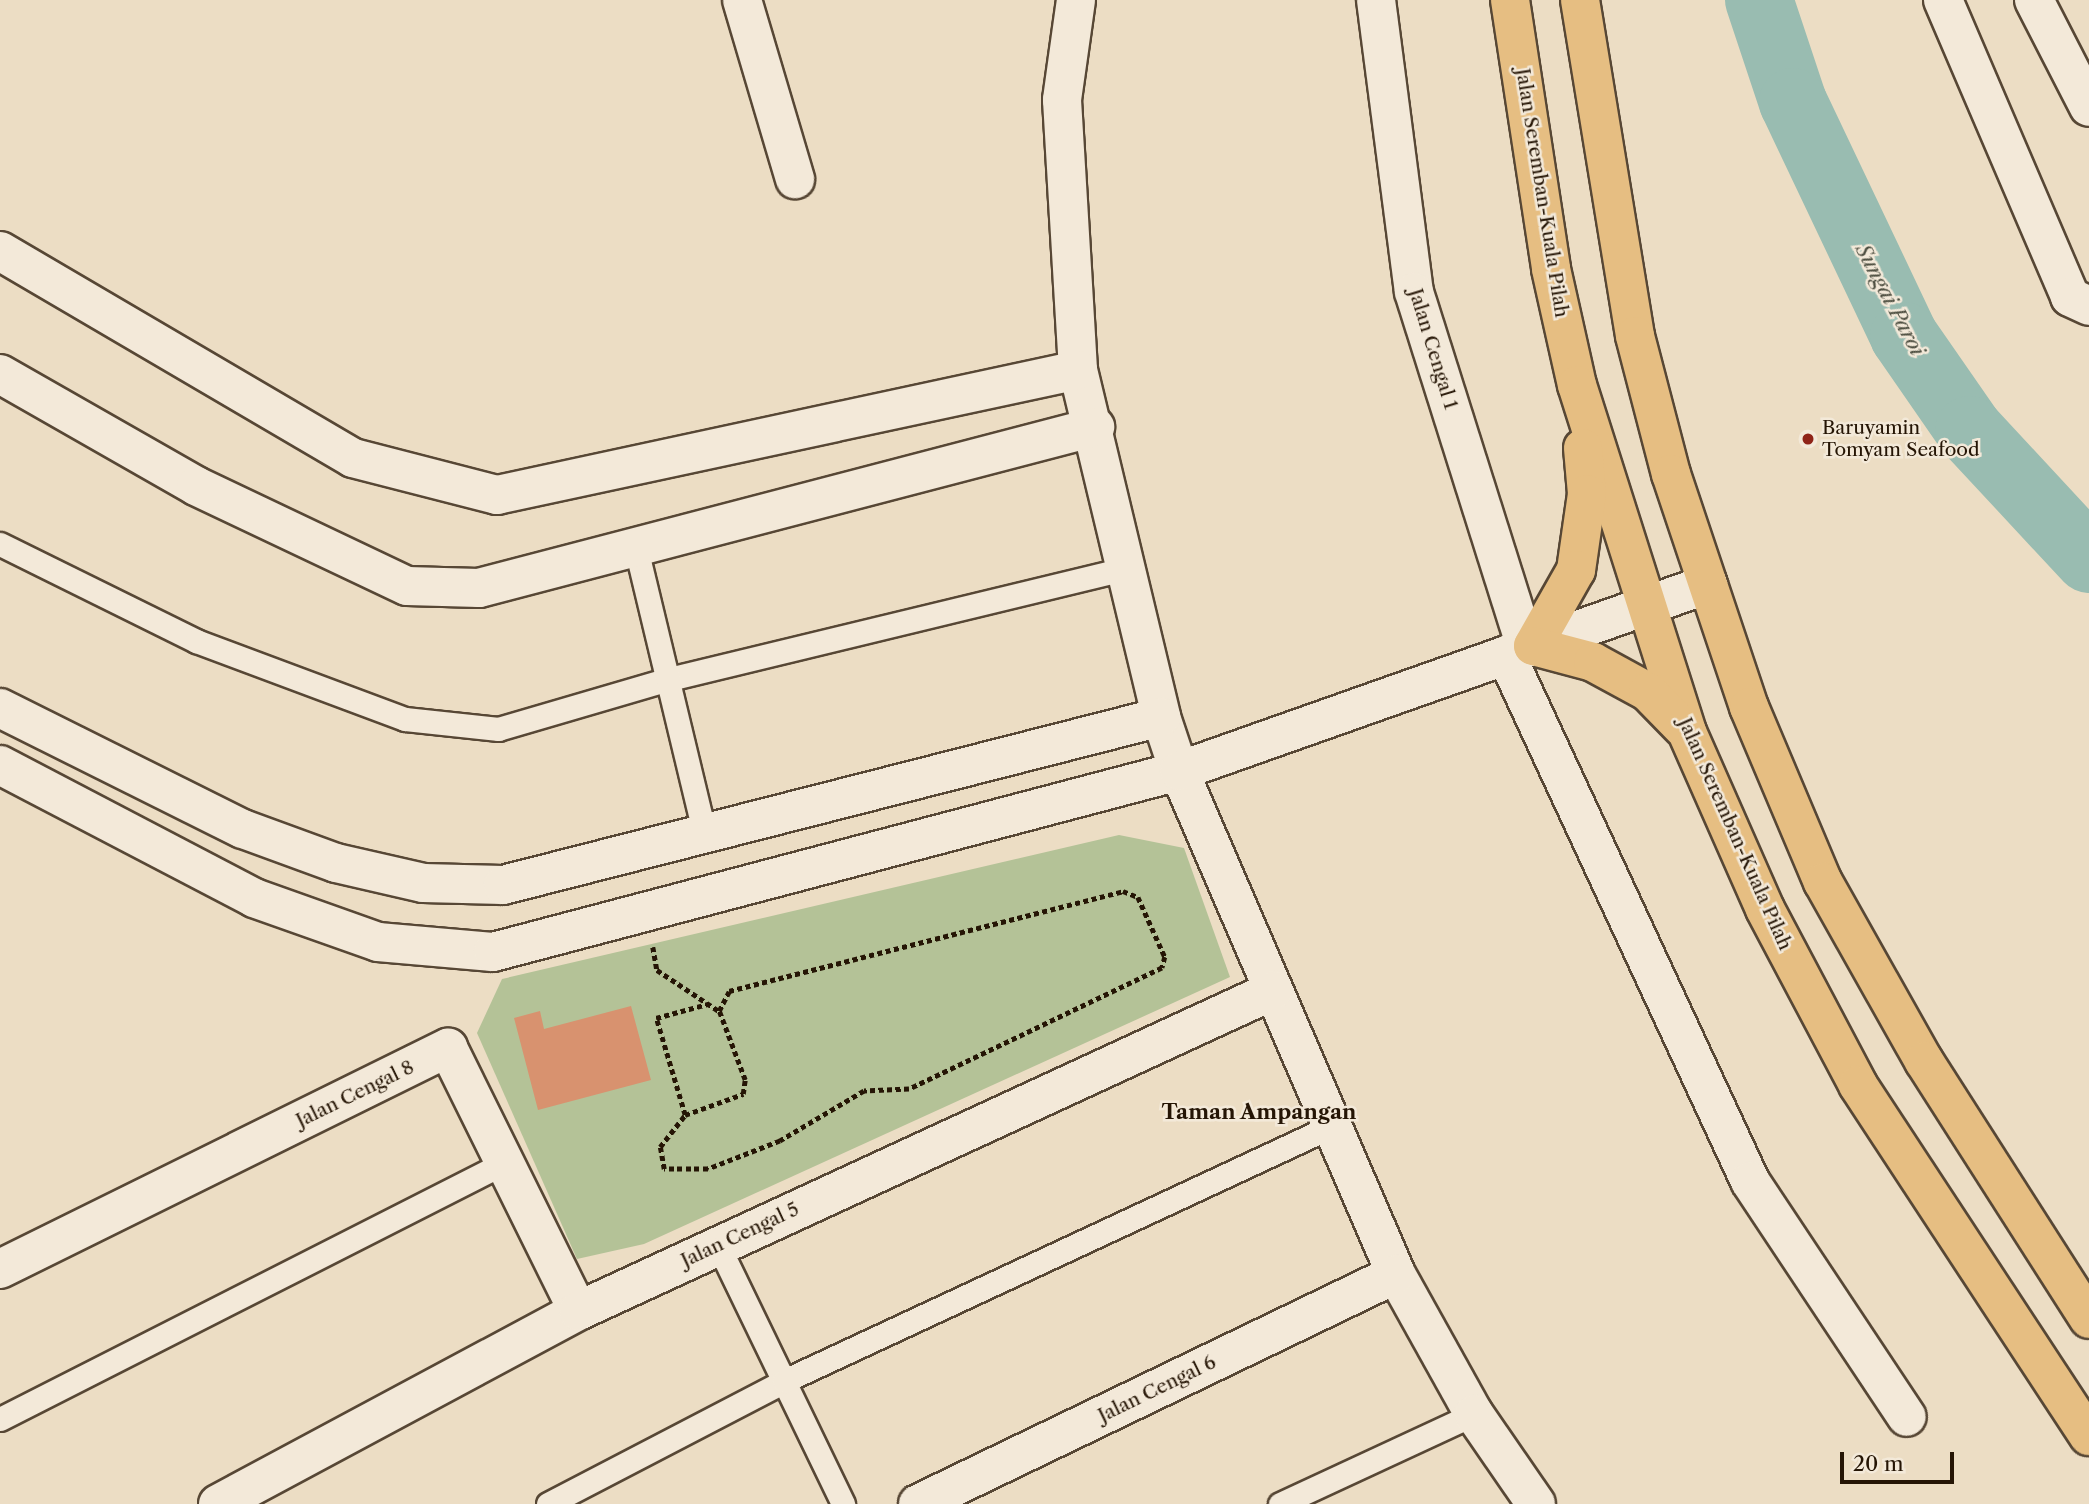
<!DOCTYPE html>
<html>
<head>
<meta charset="utf-8">
<style>
	body { margin:0 }
	#map { position:relative; width:2089px; height:1504px; overflow:hidden; background:#ecddc4; font-family:"Libre Caslon Text",serif }
	div>[style] { position:absolute }
	[style*='--x'] { left:calc(var(--x)*1px); top:calc(var(--y)*1px); width:calc(var(--w)*1px); rotate:calc(var(--a)*1deg) }
	.green>* { inset:0; background:#b4c297 }
	.river>* { height:68px; margin:-34px; padding:0 34px; transform-origin:34px; border-radius:34px; background:#99bcb1 }
	.building>* { inset:0; background:#d8926f }
	.path>* { height:4.5px; margin-top:-2.25px; transform-origin:0; background:repeating-linear-gradient(90deg,#251505 0 5px,transparent 0 8.5px) }
	.roads { filter:drop-shadow(2px 0 #574735) drop-shadow(-2px 0 #574735) drop-shadow(0 2px #574735) drop-shadow(0 -2px #574735) }
	.lane>* { height:23px; margin:-11.5px; padding:0 11.5px; transform-origin:11.5px; border-radius:11.5px; background:#f3e9d9 }
	.street>* { height:38px; margin:-19px; padding:0 19px; transform-origin:19px; border-radius:19px; background:#f3e9d9 }
	.secondary>* { height:38px; margin:-19px; padding:0 19px; transform-origin:19px; border-radius:19px; background:#f3e9d9 }
	.highway>* { height:38px; margin:-19px; padding:0 19px; transform-origin:19px; border-radius:19px; background:#e6be82 }
	.dots>* { width:19px; height:19px; translate:-50% -50%; box-sizing:border-box; border:4px solid #f3e9d9; border-radius:50% }
	span { translate:-50% -50%; white-space:nowrap; text-align:center; line-height:1.15; -webkit-text-stroke:5px #f3e9d9; paint-order:stroke }
	.street-label { font-size:19px; color:#251505 }
	.poi-label { font-size:19px; color:#251505 }
	.left { translate:0 -50%; text-align:left }
	.water-label { font-size:21px; color:#4e4f41; font-style:italic }
	.neighbourhood-label { font-size:21px; color:#251505; font-weight:700 }
	.scale { position:absolute; left:1840px; top:1452px; width:114px; height:32px; box-sizing:border-box; border:4px solid #251505; border-top:0; padding-left:9px; font-size:21px; line-height:24px; white-space:nowrap; color:#251505; -webkit-text-stroke:5px #f3e9d9; paint-order:stroke }
</style>
</head>
<body>
<div id="map">
	<div class="green">
		<i style="clip-path:polygon(1119px 835px,1184px 848px,1230px 977px,644px 1244px,577px 1259px,477px 1033px,502px 979px)"></i>
	</div>
	<div class="river">
		<i style="--x:1759;--y:0;--w:108;--a:71.6"></i>
		<i style="--x:1793;--y:102;--w:259;--a:64.6"></i>
		<i style="--x:1904;--y:336;--w:114;--a:55.3"></i>
		<i style="--x:1969;--y:430;--w:176;--a:47.1"></i>
	</div>
	<div class="building">
		<i style="clip-path:polygon(631px 1006px,651px 1080px,538px 1110px,514px 1018px,540px 1011px,544px 1029px)"></i>
	</div>
	<div class="path">
		<i style="--x:653;--y:947;--w:23;--a:80"></i>
		<i style="--x:657;--y:970;--w:74;--a:33.5"></i>
		<i style="--x:719;--y:1011;--w:22;--a:-63"></i>
		<i style="--x:729;--y:991;--w:406;--a:-14.2"></i>
		<i style="--x:1123;--y:891;--w:16;--a:22"></i>
		<i style="--x:1138;--y:897;--w:66;--a:65.8"></i>
		<i style="--x:1165;--y:957;--w:11;--a:105"></i>
		<i style="--x:1162;--y:968;--w:280;--a:154.4"></i>
		<i style="--x:909;--y:1089;--w:45;--a:177.5"></i>
		<i style="--x:864;--y:1091;--w:98;--a:149.2"></i>
		<i style="--x:780;--y:1141;--w:77;--a:158.7"></i>
		<i style="--x:708;--y:1169;--w:44;--a:180"></i>
		<i style="--x:664;--y:1169;--w:22;--a:-100"></i>
		<i style="--x:660;--y:1147;--w:41;--a:-52"></i>
		<i style="--x:685;--y:1115;--w:62;--a:-19.9"></i>
		<i style="--x:743;--y:1094;--w:14;--a:-82"></i>
		<i style="--x:745;--y:1080;--w:74;--a:-110.6"></i>
		<i style="--x:685;--y:1115;--w:101;--a:-106.6"></i>
		<i style="--x:656;--y:1018;--w:54;--a:-15.1"></i>
	</div>
	<div class="roads">
		<div class="lane">
			<i style="--x:0;--y:544;--w:219;--a:26.3"></i>
			<i style="--x:196;--y:641;--w:223;--a:20.5"></i>
			<i style="--x:405;--y:719;--w:94;--a:6.1"></i>
			<i style="--x:498;--y:729;--w:178;--a:-16.3"></i>
			<i style="--x:669;--y:679;--w:473;--a:-13.6"></i>
			<i style="--x:636;--y:548;--w:296;--a:76.5"></i>
			<i style="--x:718;--y:1245;--w:288;--a:64.2"></i>
			<i style="--x:0;--y:1419;--w:565;--a:-26.93"></i>
			<i style="--x:548;--y:1504;--w:266;--a:-27.5"></i>
			<i style="--x:784;--y:1381;--w:607;--a:-24.96"></i>
			<i style="--x:1280;--y:1504;--w:214;--a:-24.9"></i>
		</div>
		<div class="street">
			<i style="--x:742;--y:0;--w:187;--a:73.5"></i>
			<i style="--x:1076;--y:0;--w:101;--a:98"></i>
			<i style="--x:1062;--y:100;--w:270;--a:86.6"></i>
			<i style="--x:1078;--y:370;--w:357;--a:76.5"></i>
			<i style="--x:1161;--y:717;--w:57;--a:71.6"></i>
			<i style="--x:1179;--y:771;--w:548;--a:66.66"></i>
			<i style="--x:1396;--y:1274;--w:160;--a:60.9"></i>
			<i style="--x:1474;--y:1414;--w:109;--a:55.4"></i>
			<i style="--x:1376;--y:0;--w:294;--a:82.6"></i>
			<i style="--x:1414;--y:292;--w:373;--a:72.5"></i>
			<i style="--x:1943;--y:0;--w:323;--a:66.8"></i>
			<i style="--x:2070;--y:297;--w:21;--a:25"></i>
			<i style="--x:2034;--y:0;--w:120;--a:62.8"></i>
			<i style="--x:0;--y:251;--w:409;--a:30.4"></i>
			<i style="--x:353;--y:458;--w:149;--a:14.4"></i>
			<i style="--x:497;--y:495;--w:594;--a:-12.14"></i>
			<i style="--x:0;--y:374;--w:226;--a:29.7"></i>
			<i style="--x:196;--y:486;--w:233;--a:25.4"></i>
			<i style="--x:407;--y:586;--w:72;--a:1.6"></i>
			<i style="--x:479;--y:588;--w:637;--a:-14.65"></i>
			<i style="--x:1506;--y:655;--w:580;--a:65.11"></i>
			<i style="--x:1750;--y:1181;--w:283;--a:56.4"></i>
			<i style="--x:0;--y:708;--w:271;--a:26.5"></i>
			<i style="--x:243;--y:829;--w:99;--a:20.1"></i>
			<i style="--x:336;--y:863;--w:89;--a:12.9"></i>
			<i style="--x:423;--y:883;--w:80;--a:1.4"></i>
			<i style="--x:503;--y:885;--w:679;--a:-14.32"></i>
			<i style="--x:0;--y:1269;--w:500;--a:-26.3"></i>
			<i style="--x:448;--y:1048;--w:293;--a:63.7"></i>
			<i style="--x:218;--y:1504;--w:408;--a:-28.2"></i>
			<i style="--x:578;--y:1311;--w:766;--a:-24.76"></i>
			<i style="--x:918;--y:1504;--w:530;--a:-25.7"></i>
		</div>
		<div class="secondary">
			<i style="--x:0;--y:765;--w:287;--a:27.6"></i>
			<i style="--x:254;--y:898;--w:132;--a:19.5"></i>
			<i style="--x:378;--y:942;--w:115;--a:5"></i>
			<i style="--x:493;--y:952;--w:709;--a:-14.78"></i>
			<i style="--x:1179;--y:771;--w:561;--a:-19.47"></i>
		</div>
		<div class="highway">
			<i style="--x:1510;--y:0;--w:272;--a:81.3"></i>
			<i style="--x:1551;--y:269;--w:119;--a:77.4"></i>
			<i style="--x:1577;--y:385;--w:364;--a:72.4"></i>
			<i style="--x:1687;--y:732;--w:193;--a:66.2"></i>
			<i style="--x:1765;--y:909;--w:199;--a:62.1"></i>
			<i style="--x:1858;--y:1085;--w:420;--a:56.7"></i>
			<i style="--x:1580;--y:0;--w:340;--a:80.7"></i>
			<i style="--x:1635;--y:336;--w:143;--a:75.4"></i>
			<i style="--x:1671;--y:474;--w:246;--a:71.5"></i>
			<i style="--x:1749;--y:707;--w:190;--a:67.1"></i>
			<i style="--x:1823;--y:882;--w:206;--a:60.6"></i>
			<i style="--x:1924;--y:1061;--w:306;--a:57.4"></i>
			<i style="--x:1583;--y:448;--w:46;--a:85"></i>
			<i style="--x:1587;--y:494;--w:77;--a:98.2"></i>
			<i style="--x:1576;--y:570;--w:87;--a:119.5"></i>
			<i style="--x:1533;--y:646;--w:62;--a:14.9"></i>
			<i style="--x:1593;--y:662;--w:63;--a:28.6"></i>
			<i style="--x:1648;--y:692;--w:50;--a:45.8"></i>
		</div>
	</div>
	<div class="dots">
		<i style="left:1808px;top:439px;background:#8f2418"></i>
	</div>
	<div class="street-label">
		<span style="left:1542px;top:193px;rotate:81deg">Jalan Seremban-Kuala Pilah</span>
		<span style="left:1433px;top:349px;rotate:73deg">Jalan Cengal 1</span>
		<span style="left:1735px;top:834px;rotate:66deg">Jalan Seremban-Kuala Pilah</span>
		<span style="left:355px;top:1094px;rotate:-26deg">Jalan Cengal 8</span>
		<span style="left:740px;top:1235px;rotate:-25deg">Jalan Cengal 5</span>
		<span style="left:1157px;top:1389px;rotate:-26deg">Jalan Cengal 6</span>
	</div>
	<div class="poi-label">
		<span class="left" style="left:1822px;top:439px">Baruyamin<br>Tomyam Seafood</span>
	</div>
	<div class="water-label">
		<span style="left:1890px;top:300px;rotate:62deg">Sungai Paroi</span>
	</div>
	<div class="neighbourhood-label">
		<span style="left:1259px;top:1112px">Taman Ampangan</span>
	</div>
	<div class="scale">20 m</div>
</div>
</body>
</html>
